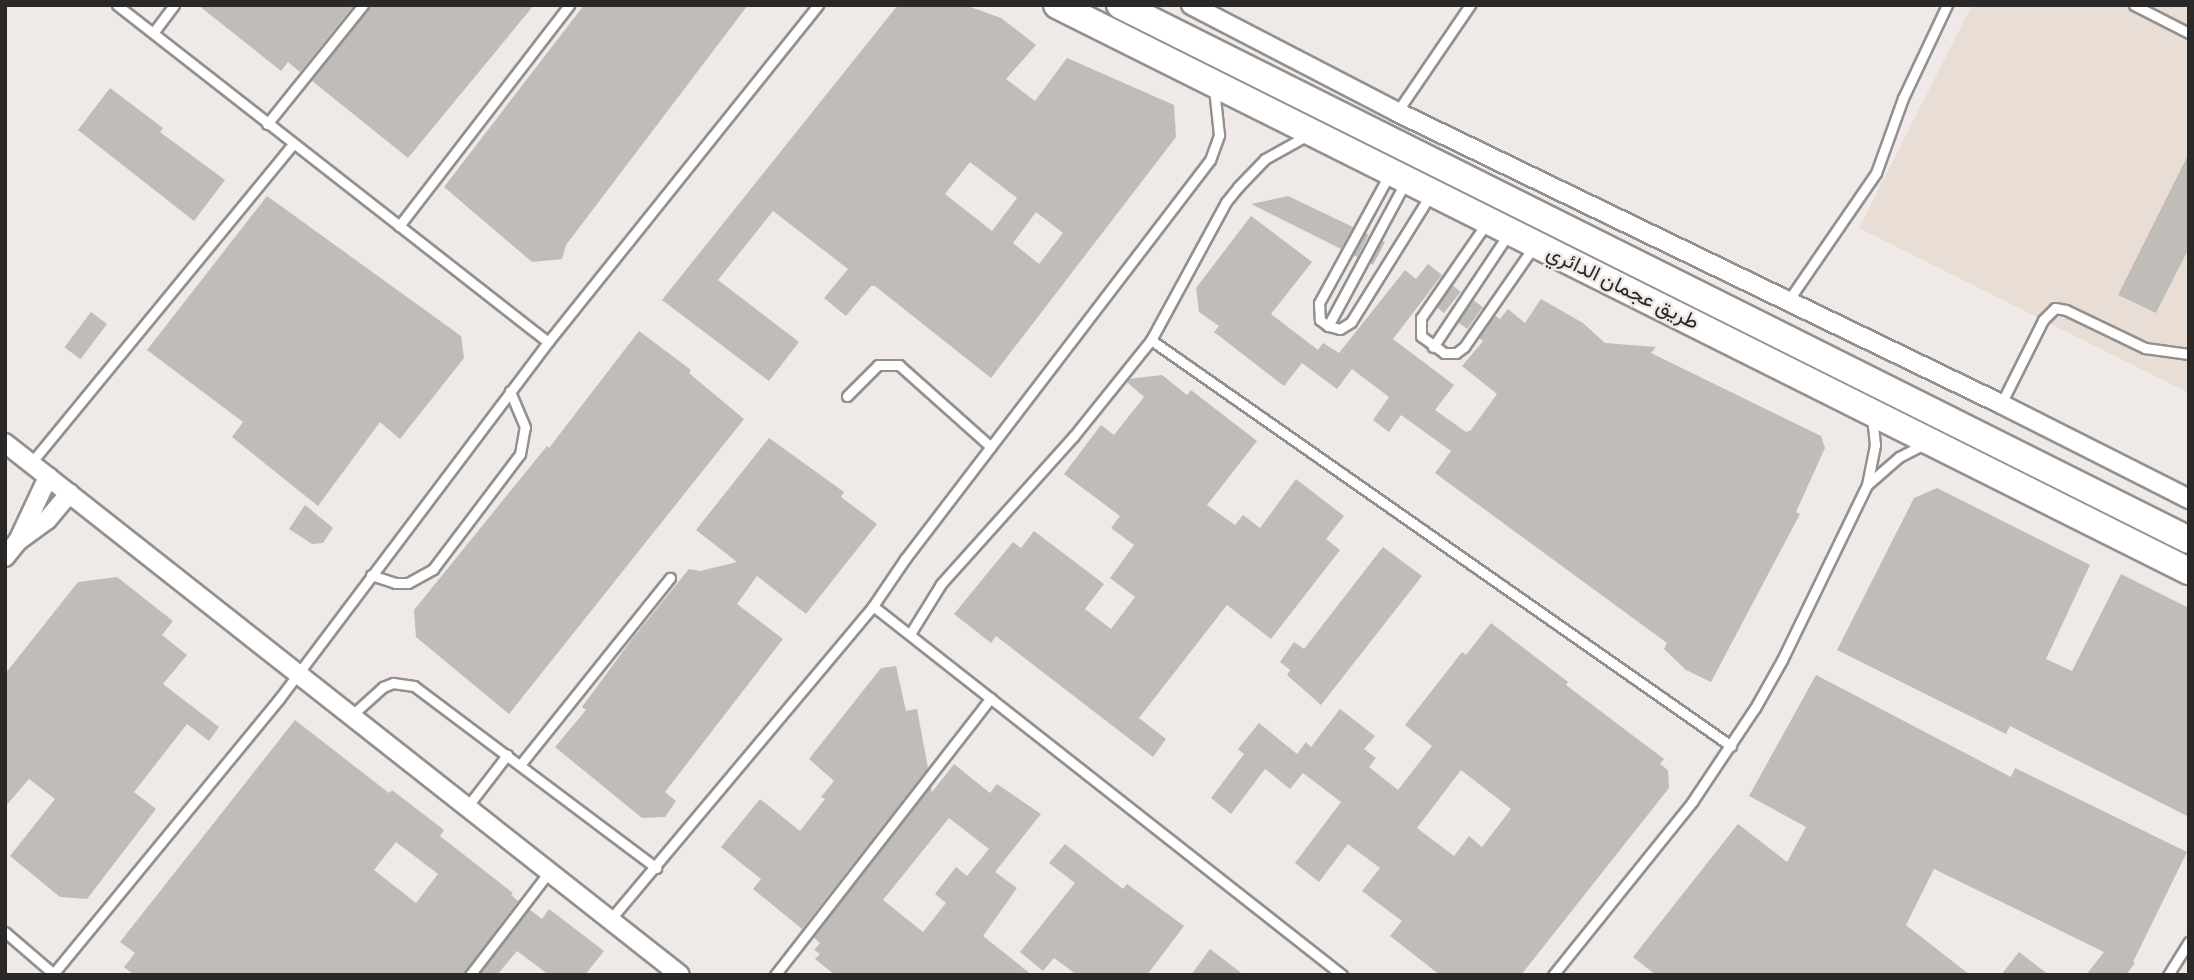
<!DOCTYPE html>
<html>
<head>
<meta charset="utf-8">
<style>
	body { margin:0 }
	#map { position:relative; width:2194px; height:980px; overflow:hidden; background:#efeae7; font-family:"Source Sans 3",Vazirmatn,sans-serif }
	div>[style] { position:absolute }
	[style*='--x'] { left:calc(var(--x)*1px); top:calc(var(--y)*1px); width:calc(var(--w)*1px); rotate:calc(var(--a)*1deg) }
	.built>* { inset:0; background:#e9ded5 }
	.building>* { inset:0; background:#c0bcb8; transform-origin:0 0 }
	.roads { filter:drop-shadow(2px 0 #94908d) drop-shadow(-2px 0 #94908d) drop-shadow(0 2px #94908d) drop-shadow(0 -2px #94908d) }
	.lane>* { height:9px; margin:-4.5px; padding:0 4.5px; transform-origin:4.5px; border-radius:4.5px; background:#fff }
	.street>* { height:18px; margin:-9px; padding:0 9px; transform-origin:9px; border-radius:9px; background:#fff }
	.secondary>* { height:26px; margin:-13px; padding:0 13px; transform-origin:13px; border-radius:13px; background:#fff }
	span { translate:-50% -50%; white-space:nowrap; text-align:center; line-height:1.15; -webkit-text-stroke:5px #efeae7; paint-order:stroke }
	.street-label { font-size:21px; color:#2a2927 }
	.frame { position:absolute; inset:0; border:7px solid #2a2927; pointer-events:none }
</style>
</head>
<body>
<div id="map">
	<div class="built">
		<i style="clip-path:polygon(1972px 5px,2189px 5px,2189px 393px,1859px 228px)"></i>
	</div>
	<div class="building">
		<i style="clip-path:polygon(198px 5px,354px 5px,300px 72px,288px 62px,281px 71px)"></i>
		<i style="clip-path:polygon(370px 5px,534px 5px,408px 158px,311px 80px)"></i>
		<i style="clip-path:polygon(584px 5px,748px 5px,566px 245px,562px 259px,532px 262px,444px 187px)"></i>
		<i style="clip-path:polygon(evenodd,898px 5px,965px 5px,1001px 18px,1036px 45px,1006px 79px,1035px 101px,1067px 58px,1174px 105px,1176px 137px,991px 378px,875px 286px,871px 286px,846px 316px,824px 298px,848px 269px,773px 211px,718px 280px,799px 342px,769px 381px,662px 300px,898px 5px,970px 162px,1017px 198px,992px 231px,945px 194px,970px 162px,898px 5px,1036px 212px,1063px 233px,1039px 264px,1013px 243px,1036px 212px)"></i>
		<i style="clip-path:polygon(110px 88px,163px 128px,160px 132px,225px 180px,194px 221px,78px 130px)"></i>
		<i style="clip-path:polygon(2189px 153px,2189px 248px,2156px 313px,2118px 295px)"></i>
		<i style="clip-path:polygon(267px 196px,461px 336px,464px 358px,400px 439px,380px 422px,318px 506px,232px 437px,243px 422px,147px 350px)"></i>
		<i style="clip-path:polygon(1288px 196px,1353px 227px,1341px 249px,1251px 204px)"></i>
		<i style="clip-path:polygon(1251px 216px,1312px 262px,1271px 314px,1318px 350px,1323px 343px,1339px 353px,1405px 270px,1416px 279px,1428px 264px,1442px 275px,1393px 339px,1454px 385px,1435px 410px,1466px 432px,1471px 430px,1497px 394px,1462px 366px,1483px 341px,1479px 338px,1494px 315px,1500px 319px,1508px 309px,1525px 323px,1541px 299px,1583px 323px,1605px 343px,1656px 347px,1651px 353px,1821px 436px,1825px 448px,1796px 512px,1800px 514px,1711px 682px,1686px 670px,1664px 649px,1667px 643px,1435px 473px,1451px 451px,1401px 415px,1389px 432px,1373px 420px,1389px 397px,1352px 369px,1337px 389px,1302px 363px,1284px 386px,1214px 332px,1219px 326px,1199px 312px,1196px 288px)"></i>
		<i style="left:1365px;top:233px;width:4px;height:25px;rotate:27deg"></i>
		<i style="clip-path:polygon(1382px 241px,1385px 242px,1373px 265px,1370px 263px)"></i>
		<i style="left:1452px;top:285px;width:11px;height:27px;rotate:38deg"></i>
		<i style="left:1473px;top:300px;width:12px;height:27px;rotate:35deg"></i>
		<i style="left:91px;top:312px;width:20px;height:44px;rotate:37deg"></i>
		<i style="clip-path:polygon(639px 331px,691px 370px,689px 373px,744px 419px,509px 714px,416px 637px,414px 610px,547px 446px,549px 448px)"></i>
		<i style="clip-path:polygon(1162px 375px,1187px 395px,1191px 390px,1257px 441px,1207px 505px,1235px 525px,1243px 515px,1260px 528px,1296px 479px,1344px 516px,1326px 539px,1340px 550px,1271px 639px,1227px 605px,1139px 718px,1166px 739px,1153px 757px,996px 636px,991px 643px,954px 614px,1013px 542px,1021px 548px,1034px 531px,1104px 584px,1085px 609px,1111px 629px,1135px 597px,1110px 578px,1134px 545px,1111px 528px,1120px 516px,1064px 474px,1101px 425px,1114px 435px,1144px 397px,1127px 382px,1128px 379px)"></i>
		<i style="clip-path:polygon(769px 438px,844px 492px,841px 497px,877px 524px,806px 614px,757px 576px,737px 604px,783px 639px,665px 792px,676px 801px,665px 817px,642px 818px,555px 747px,586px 710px,582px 707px,632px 639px,689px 569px,700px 571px,737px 562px,696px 530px)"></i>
		<i style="clip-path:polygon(1937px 488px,2090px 565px,2046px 659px,2072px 671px,2121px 574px,2189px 608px,2189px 817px,2010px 726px,2006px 734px,1837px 650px,1914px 498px)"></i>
		<i style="clip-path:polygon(305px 505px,333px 528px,323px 543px,312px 544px,289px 529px)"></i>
		<i style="clip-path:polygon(1383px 547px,1422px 576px,1321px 705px,1287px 675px,1290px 670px,1280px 662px,1294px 642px,1304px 649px)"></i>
		<i style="clip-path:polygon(117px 577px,173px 621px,162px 635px,187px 655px,163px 684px,219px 727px,209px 741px,187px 724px,134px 792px,156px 809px,87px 899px,60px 897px,10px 856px,55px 799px,29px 779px,5px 807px,5px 674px,78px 582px)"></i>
		<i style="clip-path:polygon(evenodd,1491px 623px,1568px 682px,1566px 685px,1664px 759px,1660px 764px,1668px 770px,1669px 788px,1521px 975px,1440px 975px,1390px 936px,1402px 921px,1362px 891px,1380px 868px,1348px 844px,1319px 882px,1295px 863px,1341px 802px,1303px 773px,1290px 789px,1265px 769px,1231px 814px,1211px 798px,1244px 754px,1238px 749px,1259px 723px,1297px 754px,1306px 742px,1311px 747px,1340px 709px,1375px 736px,1364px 749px,1376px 758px,1369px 767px,1398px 790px,1432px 746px,1405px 725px,1462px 652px,1466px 655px,1491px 623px,1461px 770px,1511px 809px,1482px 847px,1469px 836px,1454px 856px,1417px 828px,1461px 770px)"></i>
		<i style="clip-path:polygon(896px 666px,906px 711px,917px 709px,928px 768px,802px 929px,753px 889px,761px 879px,721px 847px,760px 799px,800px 831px,825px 799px,821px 797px,834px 781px,809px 759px,881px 668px)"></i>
		<i style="clip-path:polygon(1816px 675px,2011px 777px,2015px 768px,2187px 852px,2133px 962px,2135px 963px,2126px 975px,2086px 975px,2104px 952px,1934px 869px,1906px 925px,1970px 975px,1656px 975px,1633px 957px,1738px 824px,1787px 862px,1806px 827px,1749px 796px)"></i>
		<i style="clip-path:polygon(evenodd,295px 720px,389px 793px,392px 790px,444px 830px,440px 836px,513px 893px,511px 895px,518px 901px,463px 975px,134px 975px,124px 967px,135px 953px,120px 942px,295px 720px,396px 842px,438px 874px,416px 903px,374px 870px,396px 842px)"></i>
		<i style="clip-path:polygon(evenodd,954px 764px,990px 793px,997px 784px,1041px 814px,995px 872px,1017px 888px,983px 936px,1032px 975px,835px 975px,815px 959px,820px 954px,814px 950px,820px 943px,813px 937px,931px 786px,932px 792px,954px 764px,949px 818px,989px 849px,967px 876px,956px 867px,935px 894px,946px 903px,923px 932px,883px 900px,949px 818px)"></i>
		<i style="clip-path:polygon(1065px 844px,1123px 889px,1127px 884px,1184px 926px,1147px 975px,1077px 975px,1054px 958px,1043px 971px,1020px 952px,1075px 883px,1049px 863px)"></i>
		<i style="clip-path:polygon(529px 909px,542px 919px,549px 909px,604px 951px,585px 975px,549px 975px,517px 951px,497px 975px,479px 975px)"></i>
		<i style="clip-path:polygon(1210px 949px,1244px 975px,1191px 975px)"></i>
		<i style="clip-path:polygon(2019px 952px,2049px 975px,2001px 975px)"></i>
	</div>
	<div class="roads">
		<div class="lane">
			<i style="--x:117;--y:5;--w:547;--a:38.02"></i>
			<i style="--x:2134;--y:5;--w:62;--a:27"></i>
			<i style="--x:153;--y:33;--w:35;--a:-53"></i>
			<i style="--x:1397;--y:112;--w:130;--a:-55.7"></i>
			<i style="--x:267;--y:124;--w:153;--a:-51.1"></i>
			<i style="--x:1389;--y:175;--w:146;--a:118.7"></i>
			<i style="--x:1319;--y:303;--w:17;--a:87"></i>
			<i style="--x:1320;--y:320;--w:10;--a:37"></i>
			<i style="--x:1328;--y:326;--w:12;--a:14"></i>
			<i style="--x:1340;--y:329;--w:13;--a:-32"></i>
			<i style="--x:1351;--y:322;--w:151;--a:-58"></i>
			<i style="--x:1486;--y:224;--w:114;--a:124.7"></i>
			<i style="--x:1421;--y:318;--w:18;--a:90"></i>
			<i style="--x:1421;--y:336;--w:29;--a:36"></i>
			<i style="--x:1444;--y:353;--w:12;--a:0"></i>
			<i style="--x:1456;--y:353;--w:10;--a:-37"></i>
			<i style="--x:1464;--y:347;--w:124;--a:-55.2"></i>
			<i style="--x:399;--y:226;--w:279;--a:-52.4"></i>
			<i style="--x:1788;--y:301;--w:155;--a:-55.5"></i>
			<i style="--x:1876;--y:173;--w:80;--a:-70.2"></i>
			<i style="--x:1903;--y:98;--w:103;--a:-64.7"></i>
			<i style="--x:1328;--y:326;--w:165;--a:-61.7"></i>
			<i style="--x:1151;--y:340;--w:708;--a:34.99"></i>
			<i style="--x:1433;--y:347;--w:137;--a:-56.3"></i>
			<i style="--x:847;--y:396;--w:44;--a:-45"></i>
			<i style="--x:878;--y:365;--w:21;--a:0"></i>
			<i style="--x:899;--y:365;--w:123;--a:41.7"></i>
			<i style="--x:2001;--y:404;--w:94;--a:-63.4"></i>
			<i style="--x:2043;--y:320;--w:17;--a:-45"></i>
			<i style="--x:2055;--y:308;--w:11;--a:10"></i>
			<i style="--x:2066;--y:310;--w:88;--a:25.7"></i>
			<i style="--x:2145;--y:348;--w:44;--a:7.8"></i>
			<i style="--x:31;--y:463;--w:413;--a:-50.6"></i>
			<i style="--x:1868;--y:484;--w:41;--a:-41.1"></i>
			<i style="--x:1899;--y:457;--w:29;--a:-27"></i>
			<i style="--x:371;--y:575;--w:25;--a:18"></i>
			<i style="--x:395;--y:583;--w:13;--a:0"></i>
			<i style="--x:408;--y:583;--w:29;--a:-29"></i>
			<i style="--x:433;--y:569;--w:144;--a:-52.9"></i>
			<i style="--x:520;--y:454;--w:27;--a:-80"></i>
			<i style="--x:525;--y:427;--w:39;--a:-113"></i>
			<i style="--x:873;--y:606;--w:597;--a:38.19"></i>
			<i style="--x:910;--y:634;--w:59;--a:-58.2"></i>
			<i style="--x:941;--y:584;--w:198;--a:-48.1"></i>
			<i style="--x:1073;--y:437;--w:124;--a:-51.2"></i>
			<i style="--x:1151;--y:340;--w:157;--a:-61.5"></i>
			<i style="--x:1226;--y:202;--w:19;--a:-51"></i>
			<i style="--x:1238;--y:187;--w:39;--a:-46"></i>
			<i style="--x:1265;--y:159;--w:49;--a:-29.2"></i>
			<i style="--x:352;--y:715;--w:42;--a:-42.1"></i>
			<i style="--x:383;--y:687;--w:11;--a:-22"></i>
			<i style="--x:393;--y:683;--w:21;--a:8"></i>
			<i style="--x:414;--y:686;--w:303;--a:36.9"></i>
			<i style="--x:520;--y:765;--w:240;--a:-51.3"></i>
			<i style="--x:467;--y:807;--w:66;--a:-52.4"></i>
			<i style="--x:609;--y:921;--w:411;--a:-50"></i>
			<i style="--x:873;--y:606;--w:57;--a:-55.8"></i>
			<i style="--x:905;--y:559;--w:502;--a:-52.61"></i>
			<i style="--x:1210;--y:160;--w:27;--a:-70"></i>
			<i style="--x:1219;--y:135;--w:47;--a:-96.1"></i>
			<i style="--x:5;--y:932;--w:66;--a:40.7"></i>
			<i style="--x:54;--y:973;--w:355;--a:-50.6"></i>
			<i style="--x:279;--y:699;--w:447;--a:-53"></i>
			<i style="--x:548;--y:342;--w:432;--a:-51.3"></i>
			<i style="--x:470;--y:975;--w:130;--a:-52.5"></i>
			<i style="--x:775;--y:975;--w:351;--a:-52.1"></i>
			<i style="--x:1553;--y:975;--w:222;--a:-51.2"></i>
			<i style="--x:1692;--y:802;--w:113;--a:-56.2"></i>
			<i style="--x:1755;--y:708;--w:55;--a:-60.6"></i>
			<i style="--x:1782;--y:660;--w:195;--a:-64.1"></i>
			<i style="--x:1867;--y:485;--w:41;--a:-78.7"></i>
			<i style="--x:1875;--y:445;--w:27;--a:-96"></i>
			<i style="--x:2168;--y:975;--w:39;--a:-58"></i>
		</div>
		<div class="street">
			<i style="--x:1191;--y:5;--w:232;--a:27.4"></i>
			<i style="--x:1397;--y:112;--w:671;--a:25.8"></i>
			<i style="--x:2001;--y:404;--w:211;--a:26.8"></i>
			<i style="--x:5;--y:443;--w:859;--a:38.24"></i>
			<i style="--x:18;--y:541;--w:71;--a:-64.9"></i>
			<i style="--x:5;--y:557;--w:21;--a:-51"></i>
			<i style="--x:18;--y:541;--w:36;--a:-36"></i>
			<i style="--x:47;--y:520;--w:35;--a:-50"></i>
		</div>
		<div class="secondary">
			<i style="--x:1057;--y:5;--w:1266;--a:26.57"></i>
			<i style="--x:1120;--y:5;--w:1195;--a:26.59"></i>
		</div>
	</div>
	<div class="street-label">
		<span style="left:1623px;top:287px;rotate:26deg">طريق عجمان الدائري</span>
	</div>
	<div class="frame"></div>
</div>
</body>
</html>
